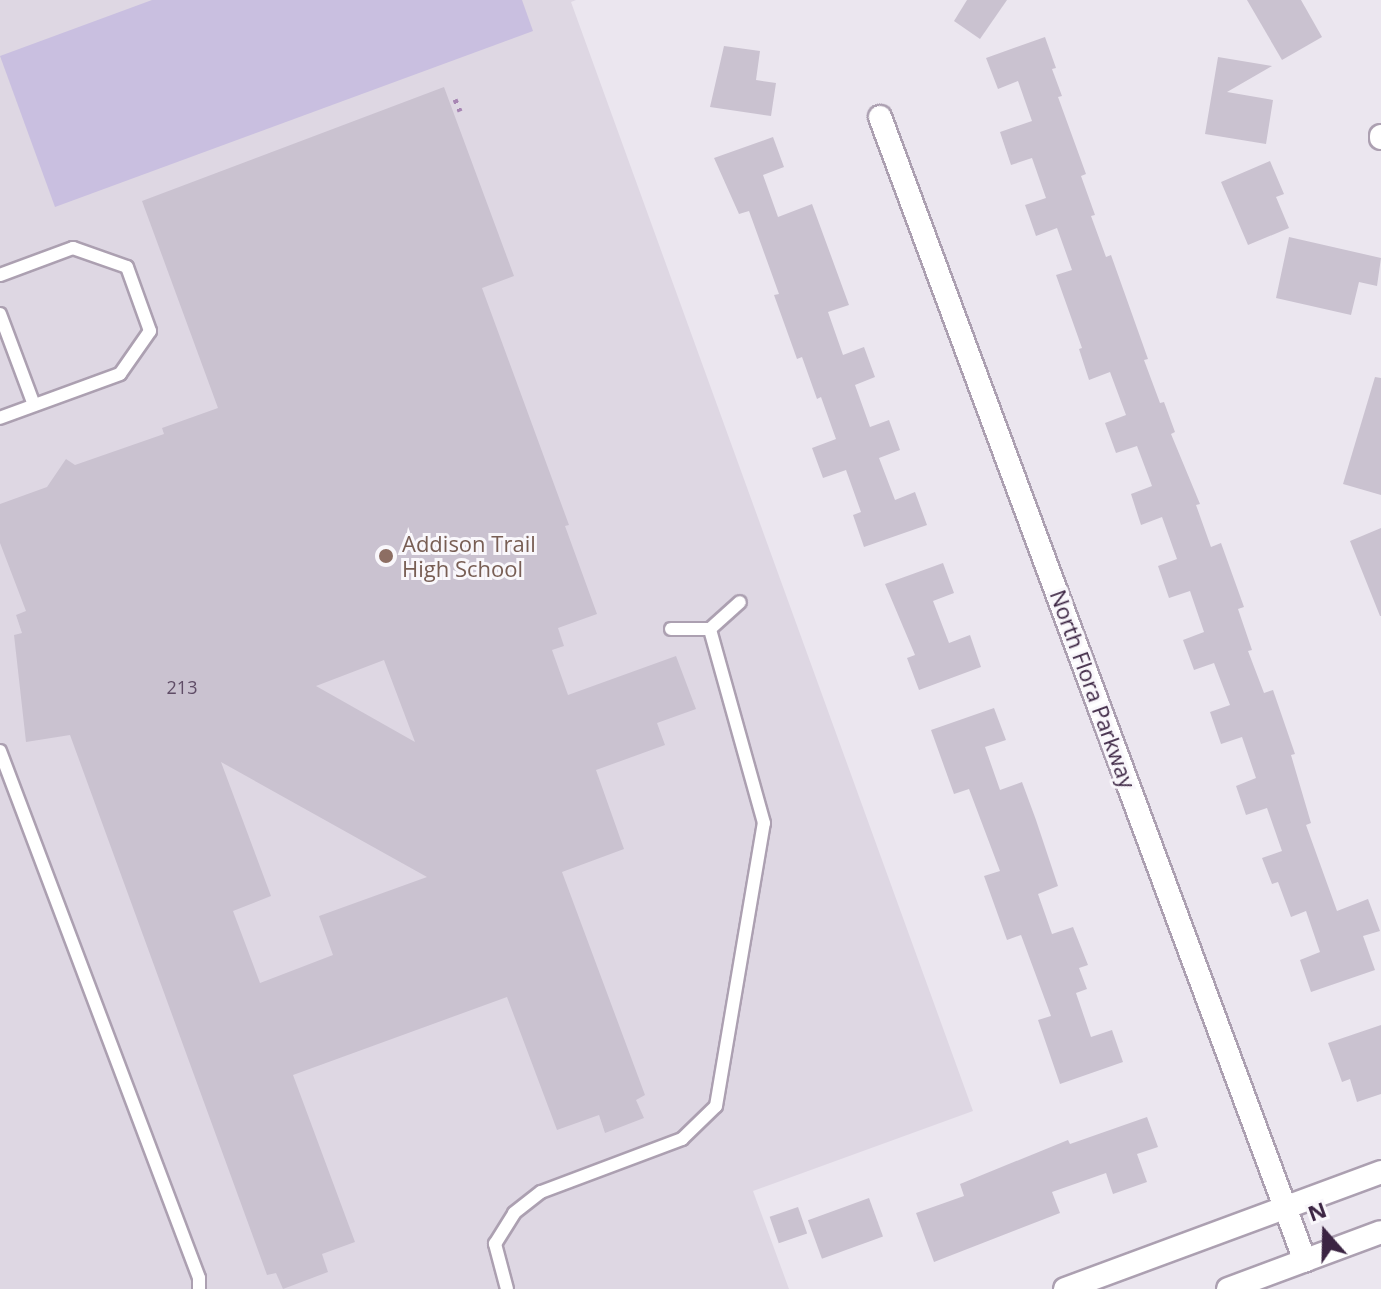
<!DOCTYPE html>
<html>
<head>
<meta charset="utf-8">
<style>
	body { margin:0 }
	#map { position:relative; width:1381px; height:1289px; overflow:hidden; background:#ebe6ef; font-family:"Open Sans",sans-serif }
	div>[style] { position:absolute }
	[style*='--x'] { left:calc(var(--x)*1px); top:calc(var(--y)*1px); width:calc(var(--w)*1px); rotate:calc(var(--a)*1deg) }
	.built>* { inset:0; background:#ded7e3 }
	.green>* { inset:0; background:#c9bfe0 }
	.building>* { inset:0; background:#cac2d0; transform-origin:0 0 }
	.path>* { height:5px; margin-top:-2.5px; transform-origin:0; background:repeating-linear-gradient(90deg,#a785b3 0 4px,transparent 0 10px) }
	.roads { filter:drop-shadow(2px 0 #aca0b1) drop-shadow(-2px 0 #aca0b1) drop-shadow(0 2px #aca0b1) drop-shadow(0 -2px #aca0b1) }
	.service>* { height:12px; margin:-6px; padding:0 6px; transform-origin:6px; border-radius:6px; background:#fff }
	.minor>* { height:22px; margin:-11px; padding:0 11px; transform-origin:11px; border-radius:11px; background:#fff }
	.secondary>* { height:22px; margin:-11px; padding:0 11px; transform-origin:11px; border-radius:11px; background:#fff }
	.dots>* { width:22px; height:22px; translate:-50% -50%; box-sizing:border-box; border:4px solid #f9f7fb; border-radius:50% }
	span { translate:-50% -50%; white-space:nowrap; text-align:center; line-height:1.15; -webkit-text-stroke:6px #f9f7fb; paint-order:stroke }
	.number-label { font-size:18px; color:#5f4c66 }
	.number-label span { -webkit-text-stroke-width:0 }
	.education-label { font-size:22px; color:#785e54 }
	.left { translate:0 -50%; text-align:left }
	.street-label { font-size:22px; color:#3b2442 }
	.north { position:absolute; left:1285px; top:1193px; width:80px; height:80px; -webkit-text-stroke:6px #f9f7fb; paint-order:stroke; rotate:340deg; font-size:22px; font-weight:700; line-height:32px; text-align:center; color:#3b2442 }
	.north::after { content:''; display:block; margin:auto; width:28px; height:36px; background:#3b2442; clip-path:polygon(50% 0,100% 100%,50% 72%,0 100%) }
</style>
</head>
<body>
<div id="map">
	<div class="built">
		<i style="clip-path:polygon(0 0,576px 0,571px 2px,973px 1111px,753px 1191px,789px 1289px,0 1289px)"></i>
	</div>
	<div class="green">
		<i style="clip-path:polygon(152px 0,522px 0,533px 31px,55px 207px,0 56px)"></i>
	</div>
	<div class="building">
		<i style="clip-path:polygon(967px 0,1007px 0,980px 39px,954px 21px)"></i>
		<i style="clip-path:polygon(1247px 0,1301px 0,1322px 37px,1282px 60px)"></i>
		<i style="clip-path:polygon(1045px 37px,1056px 68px,1052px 69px,1062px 96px,1058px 97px,1086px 174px,1081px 176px,1095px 215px,1091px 216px,1106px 257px,1111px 255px,1148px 359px,1144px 360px,1160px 403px,1164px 402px,1175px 432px,1171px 434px,1200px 504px,1196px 505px,1211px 547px,1221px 543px,1244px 607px,1238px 609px,1252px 650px,1248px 651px,1264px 693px,1273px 690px,1295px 754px,1291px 755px,1311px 823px,1306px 825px,1337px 911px,1368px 899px,1380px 931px,1363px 936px,1375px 970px,1311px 992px,1300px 960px,1320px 952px,1306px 911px,1291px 917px,1278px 882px,1272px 884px,1262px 858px,1282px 851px,1267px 808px,1246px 815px,1236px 786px,1256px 778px,1242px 737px,1221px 744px,1210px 712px,1230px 705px,1214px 663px,1194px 670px,1183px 640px,1204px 632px,1190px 591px,1169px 598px,1158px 566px,1177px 559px,1162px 517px,1141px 525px,1131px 494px,1152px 486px,1137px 446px,1116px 453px,1105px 423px,1126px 415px,1110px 372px,1089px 380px,1079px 349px,1082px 348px,1056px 275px,1072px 270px,1057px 228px,1036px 236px,1025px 205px,1046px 198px,1032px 158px,1011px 165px,1000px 132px,1032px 121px,1018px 81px,998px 89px,986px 58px)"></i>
		<i style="clip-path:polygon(724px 46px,760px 51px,756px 80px,776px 83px,771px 116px,710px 107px)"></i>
		<i style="clip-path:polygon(1218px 57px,1272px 66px,1227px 92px,1273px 100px,1266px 144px,1205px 134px)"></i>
		<i style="clip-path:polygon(evenodd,444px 87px,514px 276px,482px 288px,569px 525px,565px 526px,597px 614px,558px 628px,564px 646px,552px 650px,568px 695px,676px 656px,696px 709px,657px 723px,665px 745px,596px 770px,624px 849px,562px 872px,645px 1095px,636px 1100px,644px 1118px,605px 1133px,599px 1115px,557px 1130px,507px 997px,293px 1075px,355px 1242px,322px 1254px,328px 1272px,283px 1289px,276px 1273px,267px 1275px,70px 735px,26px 742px,14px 635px,22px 633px,16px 615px,26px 611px,0 543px,0 504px,47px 487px,66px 459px,75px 465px,164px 434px,162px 428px,218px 408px,142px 201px,444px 87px,384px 660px,415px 742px,316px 686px,384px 660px,444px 87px,221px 762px,427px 877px,319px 916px,333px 955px,260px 983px,233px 911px,271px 896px,221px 762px)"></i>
		<i style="clip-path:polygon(773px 137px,784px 167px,763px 175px,778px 217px,812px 204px,849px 305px,828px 312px,843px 355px,864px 347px,875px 377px,855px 385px,870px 427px,889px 420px,900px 450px,879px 458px,895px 500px,915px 492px,927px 525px,864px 547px,853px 515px,861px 512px,846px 470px,823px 478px,812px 448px,836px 439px,821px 397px,817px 399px,802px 357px,797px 359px,774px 295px,779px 294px,749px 211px,739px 214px,714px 158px)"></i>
		<i style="clip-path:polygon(1270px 161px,1284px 194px,1276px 197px,1289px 228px,1248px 245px,1221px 182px)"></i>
		<i style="clip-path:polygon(1289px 237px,1381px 258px,1377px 286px,1359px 282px,1351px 315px,1276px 298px)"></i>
		<i style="clip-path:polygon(1375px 377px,1381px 378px,1381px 495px,1343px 484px)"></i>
		<i style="clip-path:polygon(1381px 528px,1381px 616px,1380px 616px,1350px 541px)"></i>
		<i style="clip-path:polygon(943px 563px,954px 593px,933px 601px,949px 643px,970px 635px,981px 667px,919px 690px,907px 658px,915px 655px,885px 584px)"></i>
		<i style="clip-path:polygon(994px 708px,1006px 740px,985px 747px,1000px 790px,1022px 782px,1036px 820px,1058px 886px,1038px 894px,1052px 934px,1073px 927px,1088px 965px,1079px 968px,1087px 989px,1076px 993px,1091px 1037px,1112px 1030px,1123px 1062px,1060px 1084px,1038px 1020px,1051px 1016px,1021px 935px,1007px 940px,984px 876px,1000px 871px,969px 789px,954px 794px,931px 730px)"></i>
		<i style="clip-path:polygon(1381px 1025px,1381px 1094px,1357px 1102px,1350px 1079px,1342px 1082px,1328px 1043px)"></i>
		<i style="clip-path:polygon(1147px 1117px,1158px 1147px,1137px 1154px,1147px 1182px,1113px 1194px,1106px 1173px,1052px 1192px,1060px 1213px,934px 1262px,916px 1213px,964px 1196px,960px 1184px,1068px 1140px,1070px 1144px)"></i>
		<i style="left:869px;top:1198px;width:41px;height:65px;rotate:70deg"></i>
		<i style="left:798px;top:1207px;width:28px;height:30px;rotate:71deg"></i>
	</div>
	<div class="path">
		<i style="--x:455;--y:99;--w:13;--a:67"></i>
	</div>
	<div class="roads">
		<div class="service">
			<i style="--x:0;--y:275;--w:78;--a:-20.3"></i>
			<i style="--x:73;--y:248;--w:57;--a:19.4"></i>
			<i style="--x:127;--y:267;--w:68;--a:70.2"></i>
			<i style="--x:150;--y:331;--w:52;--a:124.9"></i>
			<i style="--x:120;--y:374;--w:128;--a:159.9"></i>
			<i style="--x:0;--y:314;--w:97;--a:69.5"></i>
			<i style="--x:710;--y:629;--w:40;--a:-42"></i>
			<i style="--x:0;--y:751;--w:563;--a:69.31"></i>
			<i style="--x:199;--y:1278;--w:11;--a:90"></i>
			<i style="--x:507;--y:1289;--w:47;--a:-104.9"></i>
			<i style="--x:495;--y:1244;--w:36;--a:-58"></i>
			<i style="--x:514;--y:1213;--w:34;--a:-38"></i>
			<i style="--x:541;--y:1192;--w:151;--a:-20.6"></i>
			<i style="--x:682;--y:1139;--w:47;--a:-44.1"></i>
			<i style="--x:716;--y:1106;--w:287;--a:-80.4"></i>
			<i style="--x:764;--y:823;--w:201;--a:-105.6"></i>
			<i style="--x:710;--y:629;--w:39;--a:180"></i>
		</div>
		<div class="minor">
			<i style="--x:880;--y:117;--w:1220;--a:69.62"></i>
			<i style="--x:1381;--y:138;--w:2;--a:-90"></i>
		</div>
		<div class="secondary">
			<i style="--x:1065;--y:1289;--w:337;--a:-20.3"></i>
			<i style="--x:1228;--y:1289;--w:163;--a:-20.4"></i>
		</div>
	</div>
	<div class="dots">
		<i style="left:386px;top:556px;background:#8d6e63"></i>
	</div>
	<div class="number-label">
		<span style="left:182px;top:687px">213</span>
	</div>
	<div class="education-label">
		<span class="left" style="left:402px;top:556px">Addison Trail<br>High School</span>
	</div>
	<div class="street-label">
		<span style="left:1093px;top:689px;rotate:70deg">North Flora Parkway</span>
	</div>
	<div class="north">N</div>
</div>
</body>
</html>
